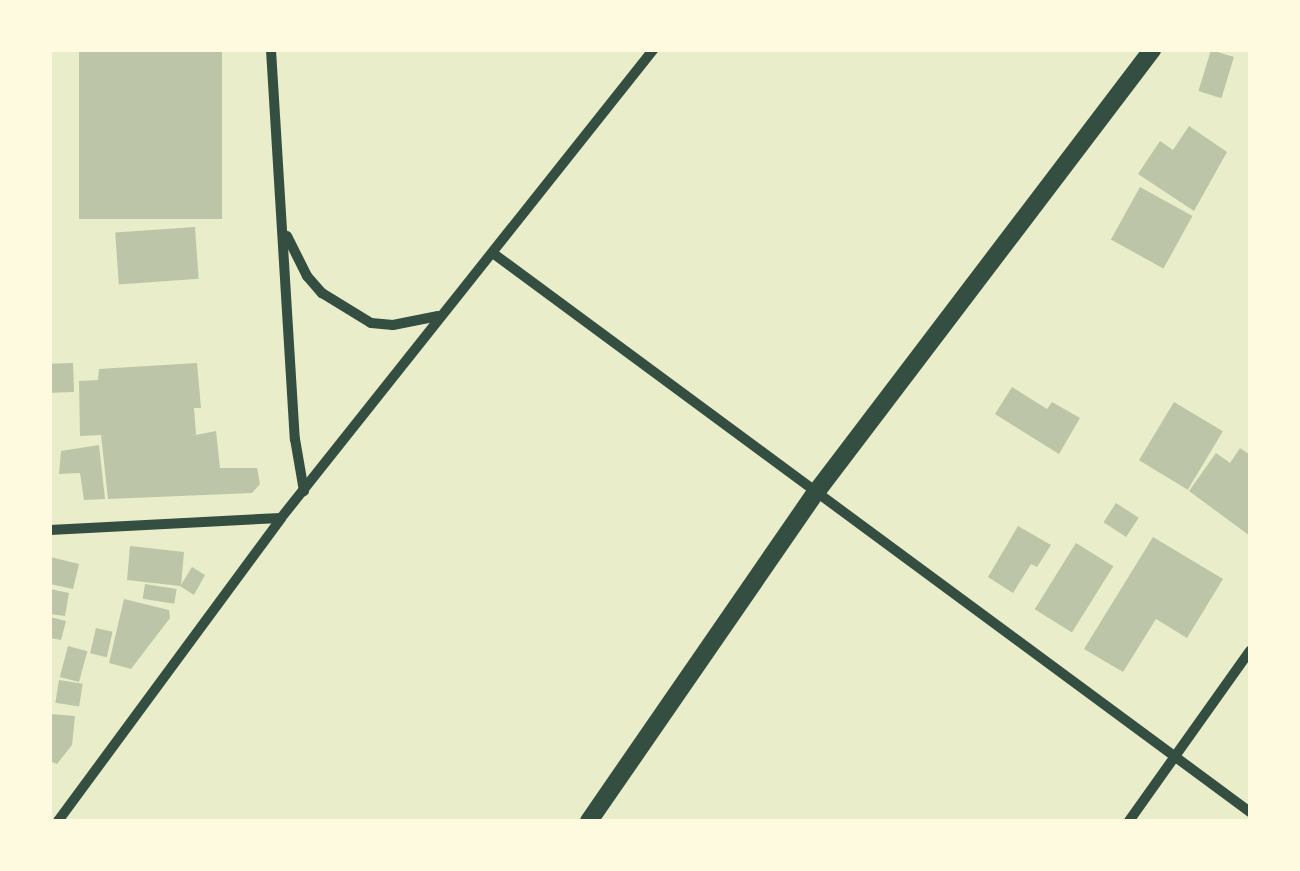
<!DOCTYPE html>
<html>
<head>
<meta charset="utf-8">
<style>
	body { margin:0 }
	#map { position:relative; width:1300px; height:871px; overflow:hidden; background:#e9edc9; font-family:"Space Grotesk",sans-serif }
	div>[style] { position:absolute }
	[style*='--x'] { left:calc(var(--x)*1px); top:calc(var(--y)*1px); width:calc(var(--w)*1px); rotate:calc(var(--a)*1deg) }
	.building>* { inset:0; background:#bcc5a7; transform-origin:0 0 }
	.minor>* { height:10px; margin:-5px; padding:0 5px; transform-origin:5px; border-radius:5px; background:#344e41 }
	.tertiary>* { height:18px; margin:-9px; padding:0 9px; transform-origin:9px; border-radius:9px; background:#344e41 }
	span { translate:-50% -50%; white-space:nowrap; text-align:center; line-height:1.15; -webkit-text-stroke:8px #fefae0; paint-order:stroke }
	.frame { position:absolute; inset:0; border:52px solid #fefae0; pointer-events:none }
</style>
</head>
<body>
<div id="map">
	<div class="building">
		<i style="left:79px;top:50px;width:143px;height:169px"></i>
		<i style="left:1211px;top:50px;width:24px;height:43px;rotate:17deg"></i>
		<i style="clip-path:polygon(1189px 126px,1227px 152px,1194px 211px,1138px 174px,1160px 141px,1173px 150px)"></i>
		<i style="left:1140px;top:187px;width:60px;height:60px;rotate:29deg"></i>
		<i style="left:195px;top:227px;width:52px;height:80px;rotate:86deg"></i>
		<i style="left:73px;top:363px;width:29px;height:23px;rotate:88deg"></i>
		<i style="clip-path:polygon(197px 363px,201px 408px,194px 408px,196px 435px,216px 431px,220px 468px,257px 468px,260px 484px,252px 493px,108px 499px,101px 435px,80px 436px,79px 381px,98px 380px,99px 369px)"></i>
		<i style="clip-path:polygon(1012px 387px,1047px 409px,1052px 402px,1080px 418px,1059px 454px,995px 414px)"></i>
		<i style="left:1174px;top:402px;width:57px;height:68px;rotate:31deg"></i>
		<i style="clip-path:polygon(99px 445px,105px 499px,84px 500px,80px 473px,59px 474px,61px 451px)"></i>
		<i style="clip-path:polygon(1240px 448px,1250px 455px,1250px 536px,1189px 491px,1216px 453px,1230px 463px)"></i>
		<i style="left:1116px;top:503px;width:27px;height:23px;rotate:33deg"></i>
		<i style="clip-path:polygon(1018px 526px,1051px 545px,1037px 567px,1031px 564px,1013px 593px,988px 577px)"></i>
		<i style="clip-path:polygon(1153px 537px,1223px 579px,1187px 638px,1156px 619px,1123px 672px,1084px 649px)"></i>
		<i style="left:1076px;top:543px;width:44px;height:78px;rotate:32deg"></i>
		<i style="clip-path:polygon(130px 546px,184px 552px,181px 585px,192px 567px,205px 575px,194px 595px,180px 586px,127px 580px)"></i>
		<i style="clip-path:polygon(50px 557px,79px 564px,73px 589px,50px 584px)"></i>
		<i style="left:145px;top:584px;width:32px;height:15px;rotate:9deg"></i>
		<i style="clip-path:polygon(50px 589px,69px 593px,65px 616px,50px 614px)"></i>
		<i style="clip-path:polygon(124px 599px,169px 610px,170px 618px,131px 669px,109px 663px)"></i>
		<i style="clip-path:polygon(50px 617px,66px 621px,61px 640px,50px 638px)"></i>
		<i style="left:96px;top:628px;width:17px;height:26px;rotate:13deg"></i>
		<i style="left:68px;top:646px;width:20px;height:32px;rotate:15deg"></i>
		<i style="left:59px;top:680px;width:24px;height:23px;rotate:9deg"></i>
		<i style="clip-path:polygon(50px 714px,75px 716px,72px 745px,57px 764px,50px 761px)"></i>
	</div>
	<div class="minor">
		<i style="--x:271;--y:50;--w:390;--a:86.5"></i>
		<i style="--x:295;--y:439;--w:53;--a:80.2"></i>
		<i style="--x:287;--y:236;--w:45;--a:63.4"></i>
		<i style="--x:307;--y:276;--w:23;--a:49"></i>
		<i style="--x:322;--y:293;--w:57;--a:31.5"></i>
		<i style="--x:371;--y:323;--w:22;--a:5"></i>
		<i style="--x:393;--y:325;--w:46;--a:-11.3"></i>
		<i style="--x:494;--y:254;--w:940;--a:36.43"></i>
		<i style="--x:50;--y:530;--w:231;--a:-3"></i>
		<i style="--x:58;--y:821;--w:376;--a:-53.6"></i>
		<i style="--x:281;--y:518;--w:598;--a:-51.52"></i>
		<i style="--x:1129;--y:821;--w:209;--a:-54.6"></i>
	</div>
	<div class="tertiary">
		<i style="--x:589;--y:821;--w:401;--a:-55.4"></i>
		<i style="--x:817;--y:491;--w:554;--a:-52.78"></i>
	</div>
	<div class="frame"></div>
</div>
</body>
</html>
